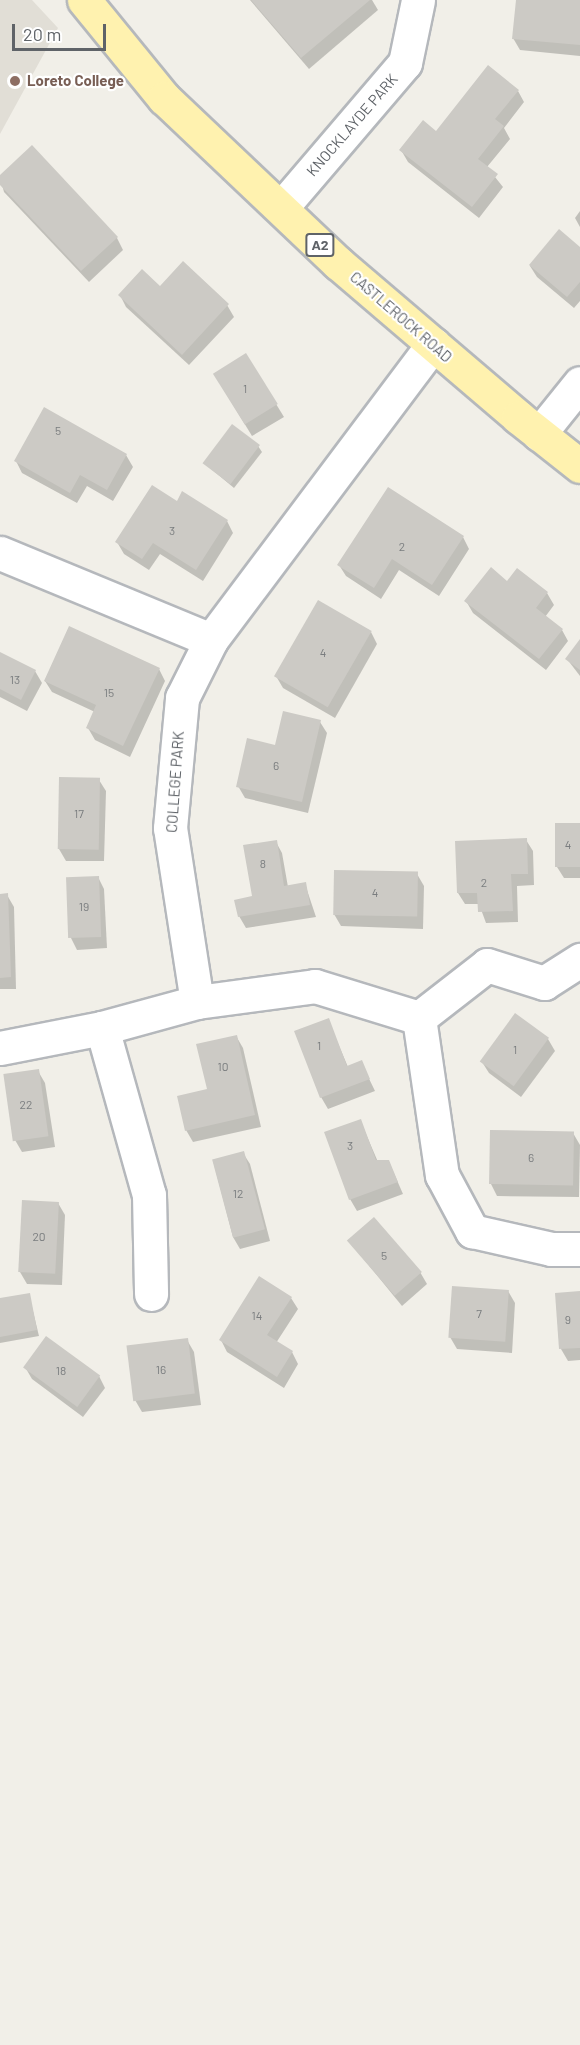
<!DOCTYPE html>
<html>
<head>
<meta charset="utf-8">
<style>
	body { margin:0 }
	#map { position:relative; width:580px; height:2045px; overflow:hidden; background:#f1efe8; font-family:Barlow,sans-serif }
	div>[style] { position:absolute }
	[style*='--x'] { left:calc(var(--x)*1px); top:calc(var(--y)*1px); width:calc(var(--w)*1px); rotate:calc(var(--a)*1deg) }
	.education>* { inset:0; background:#e1ded6 }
	.shadow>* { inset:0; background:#0003 }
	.building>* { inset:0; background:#cccac5; transform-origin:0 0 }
	.roads { filter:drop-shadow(2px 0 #b5b8bc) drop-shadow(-2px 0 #b5b8bc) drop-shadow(0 2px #b5b8bc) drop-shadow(0 -2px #b5b8bc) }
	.street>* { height:33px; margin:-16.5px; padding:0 16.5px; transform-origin:16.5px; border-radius:16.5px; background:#fff }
	.primary>* { height:33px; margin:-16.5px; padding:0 16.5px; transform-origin:16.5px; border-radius:16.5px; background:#fff2af }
	.dots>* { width:16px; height:16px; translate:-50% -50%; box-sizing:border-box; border:3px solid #fff; border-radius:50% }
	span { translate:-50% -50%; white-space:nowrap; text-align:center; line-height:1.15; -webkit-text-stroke:4.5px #fff; paint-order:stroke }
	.number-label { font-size:12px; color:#7a7d7f }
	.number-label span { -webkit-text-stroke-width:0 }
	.shield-label span { padding:2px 4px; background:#fff; border:2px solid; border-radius:4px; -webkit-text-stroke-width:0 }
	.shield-label { font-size:14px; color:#5f6368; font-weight:700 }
	.education-label { font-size:15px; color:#785e54; font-weight:700 }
	.left { translate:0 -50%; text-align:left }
	.street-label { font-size:15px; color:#5f6368 }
	.scale { position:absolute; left:12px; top:24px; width:94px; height:27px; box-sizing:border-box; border:3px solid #5f6368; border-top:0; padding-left:8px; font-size:18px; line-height:21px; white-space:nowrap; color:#5f6368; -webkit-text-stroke:4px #fff; paint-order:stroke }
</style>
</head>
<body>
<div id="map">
	<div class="education">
		<i style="clip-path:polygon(0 0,32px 0,58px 28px,0 134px)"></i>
	</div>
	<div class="shadow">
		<i style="clip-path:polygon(250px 0,372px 0,378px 10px,309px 69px)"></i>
		<i style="clip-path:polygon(517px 0,580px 0,580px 56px,520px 50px,513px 38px)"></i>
		<i style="clip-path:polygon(518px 91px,524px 102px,504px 128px,510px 139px,487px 167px,503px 187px,479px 218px,408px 162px,401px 150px)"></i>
		<i style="clip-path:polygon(0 177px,117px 238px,123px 250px,89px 282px,4px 192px)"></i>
		<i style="clip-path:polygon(580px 211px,580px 227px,575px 218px)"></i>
		<i style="clip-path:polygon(580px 249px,580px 301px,574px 308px,537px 277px,530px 266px)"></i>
		<i style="clip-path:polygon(160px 288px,227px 305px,234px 317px,189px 365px,126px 307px,120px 295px)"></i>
		<i style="clip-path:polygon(246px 355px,284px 417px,252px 436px,221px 385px)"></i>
		<i style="clip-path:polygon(258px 446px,262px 452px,234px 488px,204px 463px)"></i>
		<i style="clip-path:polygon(126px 455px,133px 467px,113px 501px,87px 486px,77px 503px,22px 473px,16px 461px)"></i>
		<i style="clip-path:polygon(177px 503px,227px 521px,233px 533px,203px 581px,160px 554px,149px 570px,124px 554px,117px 542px)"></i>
		<i style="clip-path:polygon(463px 537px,469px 549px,439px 596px,399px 570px,381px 599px,346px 576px,339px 565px)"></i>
		<i style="clip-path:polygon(508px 583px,547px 593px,554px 605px,545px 617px,562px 630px,568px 641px,546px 670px,473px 613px,466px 601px)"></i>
		<i style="clip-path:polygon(371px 632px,377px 644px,335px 718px,283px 688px,276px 676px)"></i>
		<i style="clip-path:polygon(580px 642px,580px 676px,567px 659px)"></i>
		<i style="clip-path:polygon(0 654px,35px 671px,42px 683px,27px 711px,0 697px)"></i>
		<i style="clip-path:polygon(159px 669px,165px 681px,130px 757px,95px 740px,88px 728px,95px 712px,52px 692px,45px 681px)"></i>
		<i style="clip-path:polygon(320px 722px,327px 733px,308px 813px,245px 798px,238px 786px,276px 747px)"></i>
		<i style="clip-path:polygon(99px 780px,106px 791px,104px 861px,66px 861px,59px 849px)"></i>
		<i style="clip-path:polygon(580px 825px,580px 878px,564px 878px,557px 867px)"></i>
		<i style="clip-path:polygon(526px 840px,533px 851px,534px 885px,517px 886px,518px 922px,486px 923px,479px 904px,465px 904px,458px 893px)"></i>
		<i style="clip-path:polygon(276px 842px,282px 853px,288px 887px,305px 884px,316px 917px,246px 928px,239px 916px,253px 898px)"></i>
		<i style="clip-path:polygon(417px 874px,424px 886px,423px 929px,341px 926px,334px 914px)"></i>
		<i style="clip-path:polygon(98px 877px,104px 889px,107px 948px,77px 950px,71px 938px,68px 878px)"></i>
		<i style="clip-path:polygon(0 895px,7px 895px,14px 907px,16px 989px,0 989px)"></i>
		<i style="clip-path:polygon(515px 1016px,548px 1039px,555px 1051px,521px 1097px,489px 1073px,482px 1062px)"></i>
		<i style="clip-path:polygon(328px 1020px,348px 1067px,361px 1062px,375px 1091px,328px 1109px,321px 1097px)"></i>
		<i style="clip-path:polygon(236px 1036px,243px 1048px,261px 1127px,193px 1142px,186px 1130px)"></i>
		<i style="clip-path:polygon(38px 1071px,45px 1083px,55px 1147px,22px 1152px,15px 1140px)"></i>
		<i style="clip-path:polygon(360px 1120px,378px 1162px,389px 1162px,403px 1194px,357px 1211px,350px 1199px)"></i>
		<i style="clip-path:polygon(573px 1133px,580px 1145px,579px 1197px,497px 1196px,491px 1184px)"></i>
		<i style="clip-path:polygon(243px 1153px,250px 1164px,270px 1241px,240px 1249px,233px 1237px,213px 1160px)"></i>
		<i style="clip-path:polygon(58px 1203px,65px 1215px,62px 1285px,27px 1284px,20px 1272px)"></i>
		<i style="clip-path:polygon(349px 1241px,420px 1272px,427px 1284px,402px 1306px)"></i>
		<i style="clip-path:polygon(508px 1291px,515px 1303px,512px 1353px,457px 1349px,450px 1337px)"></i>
		<i style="clip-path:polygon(580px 1293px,580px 1360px,568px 1361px,561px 1349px,556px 1295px)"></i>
		<i style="clip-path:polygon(29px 1295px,39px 1336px,0 1343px,0 1300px)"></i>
		<i style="clip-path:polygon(291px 1298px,298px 1309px,276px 1343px,292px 1352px,298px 1364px,284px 1388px,227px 1352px,221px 1340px)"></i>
		<i style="clip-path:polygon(187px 1340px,194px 1352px,201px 1405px,142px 1412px,135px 1400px)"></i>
		<i style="clip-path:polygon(25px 1367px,99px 1376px,105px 1388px,83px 1417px,32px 1379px)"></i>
	</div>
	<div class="building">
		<i style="clip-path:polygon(251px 0,370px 0,301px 58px)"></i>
		<i style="clip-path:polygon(516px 0,580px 0,580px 45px,512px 39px)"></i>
		<i style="clip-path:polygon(488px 65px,519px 90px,495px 119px,504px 126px,478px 159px,498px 174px,472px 207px,399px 150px,423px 120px,436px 131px)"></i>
		<i style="clip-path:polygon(32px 145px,118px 237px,81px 271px,0 185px,0 175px)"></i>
		<i style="clip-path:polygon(559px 229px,580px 247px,580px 282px,567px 297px,529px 265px)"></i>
		<i style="clip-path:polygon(183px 261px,229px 304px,182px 355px,118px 295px,142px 269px,160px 286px)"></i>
		<i style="left:246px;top:353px;width:60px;height:39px;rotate:58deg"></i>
		<i style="clip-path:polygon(44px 407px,127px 454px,107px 490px,80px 475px,70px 493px,14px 461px)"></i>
		<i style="left:232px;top:424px;width:35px;height:49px;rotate:37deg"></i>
		<i style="clip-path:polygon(152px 485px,177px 501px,182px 491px,228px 520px,196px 570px,153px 543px,142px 559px,115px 542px)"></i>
		<i style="clip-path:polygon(388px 487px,464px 536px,432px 585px,392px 559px,374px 588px,337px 565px)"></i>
		<i style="clip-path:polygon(491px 567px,507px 581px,517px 568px,548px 592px,536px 608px,563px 629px,539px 659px,464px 601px)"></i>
		<i style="left:318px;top:600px;width:62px;height:88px;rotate:30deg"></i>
		<i style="clip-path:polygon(69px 626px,160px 668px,123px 746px,86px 728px,96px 705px,44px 681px)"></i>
		<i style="clip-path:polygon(580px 639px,580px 670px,565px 659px)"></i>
		<i style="clip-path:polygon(0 652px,36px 670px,21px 700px,0 689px)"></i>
		<i style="clip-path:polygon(283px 711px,321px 720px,302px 802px,236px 787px,247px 738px,275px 745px)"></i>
		<i style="left:59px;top:777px;width:41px;height:72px;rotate:1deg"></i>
		<i style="left:555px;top:823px;width:25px;height:44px"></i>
		<i style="clip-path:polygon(527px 838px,528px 874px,511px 874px,513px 911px,478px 912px,477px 893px,457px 893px,455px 841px)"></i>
		<i style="clip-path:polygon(277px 840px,284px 886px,306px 882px,310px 905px,238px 917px,234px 900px,252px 896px,243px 845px)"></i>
		<i style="left:334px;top:870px;width:84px;height:45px;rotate:1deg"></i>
		<i style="left:99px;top:876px;width:61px;height:33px;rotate:88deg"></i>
		<i style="clip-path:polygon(8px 893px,11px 977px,0 978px,0 894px)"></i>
		<i style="left:515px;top:1013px;width:42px;height:60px;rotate:36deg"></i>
		<i style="clip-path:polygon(329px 1018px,347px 1066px,362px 1060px,370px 1079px,320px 1098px,294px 1031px)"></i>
		<i style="clip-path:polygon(237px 1035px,255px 1115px,185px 1131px,177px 1096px,207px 1089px,196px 1044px)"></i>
		<i style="left:39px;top:1069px;width:68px;height:36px;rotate:82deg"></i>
		<i style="clip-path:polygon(361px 1119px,376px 1160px,389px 1160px,398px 1182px,349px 1200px,324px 1132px)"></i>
		<i style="left:490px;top:1130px;width:84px;height:54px;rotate:1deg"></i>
		<i style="left:244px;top:1151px;width:81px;height:33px;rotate:75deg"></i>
		<i style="left:22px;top:1200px;width:37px;height:72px;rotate:3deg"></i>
		<i style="left:374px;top:1217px;width:73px;height:36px;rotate:49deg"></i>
		<i style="clip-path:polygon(259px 1276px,292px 1297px,267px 1335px,293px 1351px,277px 1377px,219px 1340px)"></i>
		<i style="left:452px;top:1286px;width:57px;height:52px;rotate:4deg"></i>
		<i style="clip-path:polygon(580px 1291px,580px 1348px,559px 1349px,555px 1293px)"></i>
		<i style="clip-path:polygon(30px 1293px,37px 1330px,0 1337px,0 1298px)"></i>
		<i style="left:46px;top:1336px;width:67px;height:39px;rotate:36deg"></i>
		<i style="left:188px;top:1338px;width:56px;height:62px;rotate:83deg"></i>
	</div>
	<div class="roads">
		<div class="street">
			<i style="--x:281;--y:208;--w:191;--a:-49.5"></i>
			<i style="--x:405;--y:63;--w:64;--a:-78.3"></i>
			<i style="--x:539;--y:434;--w:65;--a:-51.2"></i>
			<i style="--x:0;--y:553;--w:228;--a:22.4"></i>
			<i style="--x:197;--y:1002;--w:176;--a:-98.8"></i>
			<i style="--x:170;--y:828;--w:131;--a:-84.7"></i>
			<i style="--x:182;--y:698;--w:65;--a:-63.4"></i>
			<i style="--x:211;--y:640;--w:370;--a:-53.1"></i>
			<i style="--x:419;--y:1018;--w:159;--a:81.7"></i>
			<i style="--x:442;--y:1175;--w:64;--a:61.8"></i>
			<i style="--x:472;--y:1231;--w:81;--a:12.8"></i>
			<i style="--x:551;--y:1249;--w:29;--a:0"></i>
			<i style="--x:419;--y:1018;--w:86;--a:-37.9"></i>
			<i style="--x:487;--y:965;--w:60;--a:17.5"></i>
			<i style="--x:544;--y:983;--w:43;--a:-32.6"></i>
			<i style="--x:102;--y:1028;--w:173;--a:74.3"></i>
			<i style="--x:149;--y:1195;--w:99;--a:88.8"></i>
			<i style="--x:0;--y:1048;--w:104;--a:-11.1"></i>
			<i style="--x:102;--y:1028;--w:98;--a:-15.3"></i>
			<i style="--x:197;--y:1002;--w:119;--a:-7.7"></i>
			<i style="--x:315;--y:986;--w:109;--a:17.1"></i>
		</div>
		<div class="primary">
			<i style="--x:84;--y:0;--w:127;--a:50.8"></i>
			<i style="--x:164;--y:98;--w:240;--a:43.5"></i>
			<i style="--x:338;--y:263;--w:237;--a:40.5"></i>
			<i style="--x:518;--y:417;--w:79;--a:38.3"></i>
		</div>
	</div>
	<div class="dots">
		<i style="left:15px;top:81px;background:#8d6e63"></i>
	</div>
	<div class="number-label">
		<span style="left:245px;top:389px">1</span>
		<span style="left:58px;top:431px">5</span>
		<span style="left:172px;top:531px">3</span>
		<span style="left:402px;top:547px">2</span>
		<span style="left:323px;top:653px">4</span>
		<span style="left:15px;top:680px">13</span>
		<span style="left:109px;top:693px">15</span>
		<span style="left:276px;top:766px">6</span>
		<span style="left:79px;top:814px">17</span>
		<span style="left:568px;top:845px">4</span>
		<span style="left:263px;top:864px">8</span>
		<span style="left:484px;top:883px">2</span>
		<span style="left:375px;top:893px">4</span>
		<span style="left:84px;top:907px">19</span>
		<span style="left:319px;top:1046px">1</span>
		<span style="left:515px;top:1050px">1</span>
		<span style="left:223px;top:1067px">10</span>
		<span style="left:26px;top:1105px">22</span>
		<span style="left:350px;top:1146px">3</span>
		<span style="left:531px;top:1158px">6</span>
		<span style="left:238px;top:1194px">12</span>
		<span style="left:39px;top:1237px">20</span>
		<span style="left:384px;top:1256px">5</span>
		<span style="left:479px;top:1314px">7</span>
		<span style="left:257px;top:1316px">14</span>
		<span style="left:568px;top:1320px">9</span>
		<span style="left:161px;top:1370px">16</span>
		<span style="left:61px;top:1371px">18</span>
	</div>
	<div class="shield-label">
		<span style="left:320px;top:245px">A2</span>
	</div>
	<div class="education-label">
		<span class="left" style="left:27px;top:81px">Loreto College</span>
	</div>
	<div class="street-label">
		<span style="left:352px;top:125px;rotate:-49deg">KNOCKLAYDE PARK</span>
		<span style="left:401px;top:317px;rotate:41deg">CASTLEROCK ROAD</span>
		<span style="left:175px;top:782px;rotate:-86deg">COLLEGE PARK</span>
	</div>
	<div class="scale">20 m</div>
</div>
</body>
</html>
